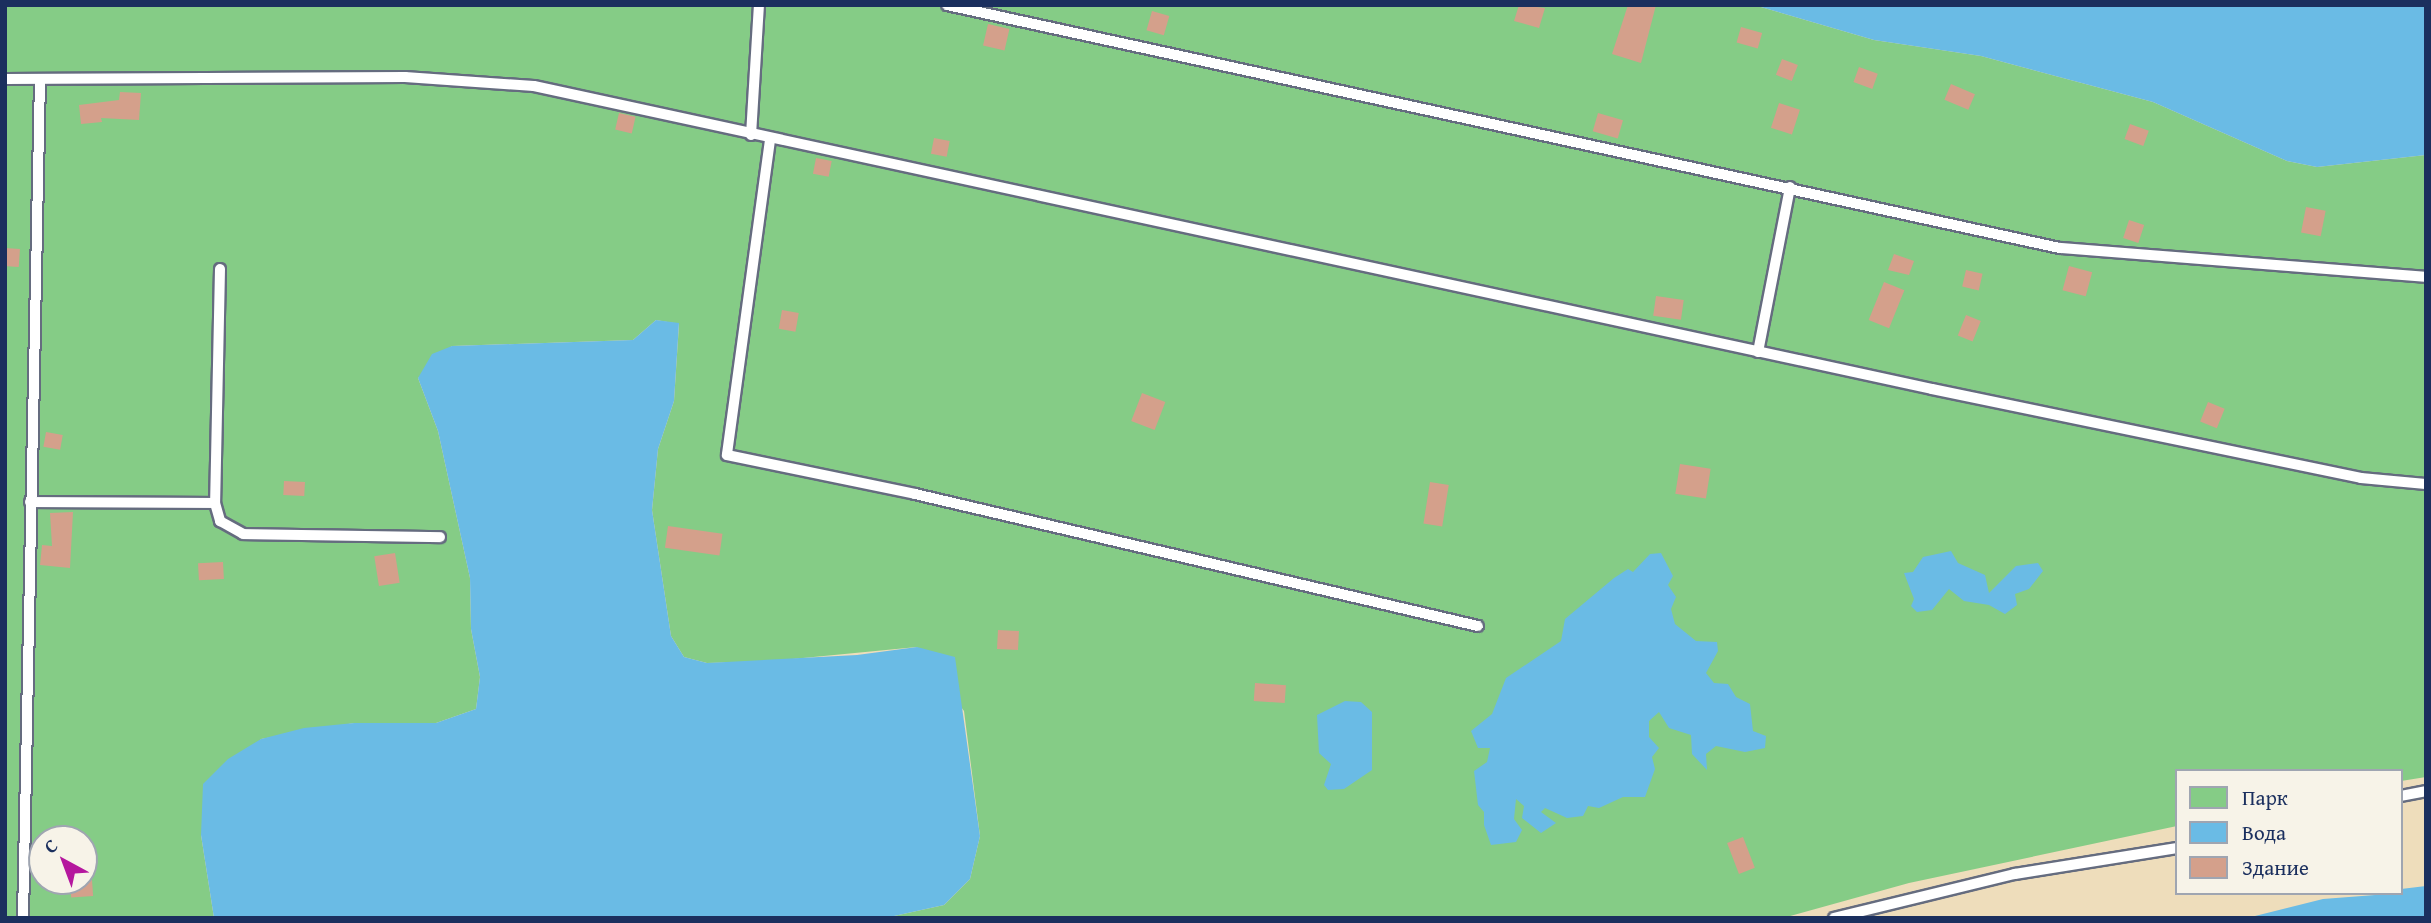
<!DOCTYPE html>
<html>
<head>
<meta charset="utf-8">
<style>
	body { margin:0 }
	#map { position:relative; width:2431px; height:923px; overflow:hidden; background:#edb; font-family:"Gentium Book Plus",serif }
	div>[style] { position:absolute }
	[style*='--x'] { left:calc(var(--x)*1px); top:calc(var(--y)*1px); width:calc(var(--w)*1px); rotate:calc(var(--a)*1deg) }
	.green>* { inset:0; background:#85cc86 }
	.water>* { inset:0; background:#6abbe5 }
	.building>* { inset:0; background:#d4a08b; transform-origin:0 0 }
	.roads { filter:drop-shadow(2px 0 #656c7f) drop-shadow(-2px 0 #656c7f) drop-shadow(0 2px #656c7f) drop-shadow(0 -2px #656c7f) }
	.service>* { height:10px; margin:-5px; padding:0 5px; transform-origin:5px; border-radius:5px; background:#fff }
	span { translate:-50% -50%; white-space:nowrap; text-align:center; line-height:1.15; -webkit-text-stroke:7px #f7f3e8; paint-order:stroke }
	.frame { position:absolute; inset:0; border:7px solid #1b2f5e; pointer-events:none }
	.legend { position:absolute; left:2175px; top:769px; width:228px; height:126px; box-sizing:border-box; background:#f7f3e8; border:2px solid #9fa5b1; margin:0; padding:9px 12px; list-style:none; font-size:21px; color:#1b2f5e }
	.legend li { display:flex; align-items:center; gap:14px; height:35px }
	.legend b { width:35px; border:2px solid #9fa5b1 }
	.north { position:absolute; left:28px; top:825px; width:70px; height:70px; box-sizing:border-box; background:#f7f3e8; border:2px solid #9fa5b1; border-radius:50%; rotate:319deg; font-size:19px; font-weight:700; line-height:28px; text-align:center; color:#1b2f5e }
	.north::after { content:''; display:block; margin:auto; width:24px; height:32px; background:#b5179e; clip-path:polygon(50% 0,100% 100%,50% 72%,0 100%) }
</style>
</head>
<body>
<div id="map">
	<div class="green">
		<i style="clip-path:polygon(evenodd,5px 5px,1754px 5px,1874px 40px,1981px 56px,2153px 102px,2287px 161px,2317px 167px,2426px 155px,2426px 777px,2401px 781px,2401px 771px,2177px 771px,2177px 826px,1909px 883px,1783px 918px,885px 918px,944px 905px,970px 879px,980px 836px,964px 711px,917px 647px,772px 661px,707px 663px,684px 657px,671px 636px,652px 510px,658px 449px,674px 401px,679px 324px,656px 320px,633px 340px,452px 346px,418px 378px,438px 431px,470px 578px,471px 629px,480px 677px,476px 709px,436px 723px,354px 723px,261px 739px,201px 835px,214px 918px,5px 918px,5px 5px,42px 839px,84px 839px,84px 881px,42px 881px,42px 839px)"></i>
	</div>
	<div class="water">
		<i style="clip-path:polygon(1754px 5px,2426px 5px,2426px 155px,2317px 167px,2287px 161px,2153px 102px,1981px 56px,1874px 40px)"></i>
		<i style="clip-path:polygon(656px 320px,679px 323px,674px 401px,658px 449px,652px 510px,671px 636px,684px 657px,707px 663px,857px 655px,917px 647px,955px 657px,980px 836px,970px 879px,944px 905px,885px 918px,214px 918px,201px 835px,203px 784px,228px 759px,261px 739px,304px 728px,354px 723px,436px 723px,476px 709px,480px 677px,471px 629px,470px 578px,438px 431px,418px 378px,432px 354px,452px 346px,633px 340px)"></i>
		<i style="clip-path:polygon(1951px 551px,1958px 563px,1985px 575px,1989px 593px,2016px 566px,2038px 563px,2043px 571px,2029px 589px,2015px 594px,2017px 605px,2005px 614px,1989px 605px,1964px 601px,1949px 589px,1932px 610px,1917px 612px,1911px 606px,1914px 599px,1904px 573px,1913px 572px,1923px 557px)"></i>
		<i style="clip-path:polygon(1661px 553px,1673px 576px,1668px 585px,1676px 597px,1671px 609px,1675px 624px,1696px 641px,1717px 642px,1718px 651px,1706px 673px,1714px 683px,1728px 684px,1736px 697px,1750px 704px,1753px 731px,1766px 736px,1765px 748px,1745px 752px,1716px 746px,1706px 754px,1707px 770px,1692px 754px,1691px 735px,1669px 728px,1659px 712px,1649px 721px,1649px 737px,1659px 748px,1652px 757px,1655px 769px,1645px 797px,1623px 797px,1599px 808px,1588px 806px,1583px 816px,1567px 818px,1545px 808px,1541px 812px,1556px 823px,1541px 833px,1522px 818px,1524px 806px,1516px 799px,1514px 819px,1522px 830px,1516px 842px,1491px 845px,1484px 825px,1484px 812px,1478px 805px,1474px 771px,1487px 762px,1490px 748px,1478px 748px,1471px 731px,1492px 714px,1506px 678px,1561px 641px,1565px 619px,1614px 578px,1628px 569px,1633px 572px,1650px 554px)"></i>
		<i style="clip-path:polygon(1345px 701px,1361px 702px,1372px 712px,1372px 770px,1344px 789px,1328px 790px,1324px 785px,1331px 764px,1319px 753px,1317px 715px)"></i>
		<i style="clip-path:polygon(2426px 886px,2426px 918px,2247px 918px,2323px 899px,2401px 893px,2401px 889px)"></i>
	</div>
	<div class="building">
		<i style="clip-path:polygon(1519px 5px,1545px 8px,1539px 28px,1514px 21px)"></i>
		<i style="clip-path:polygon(1628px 5px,1656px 5px,1641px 63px,1612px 54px)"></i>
		<i style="left:1152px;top:11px;width:18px;height:20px;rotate:16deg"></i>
		<i style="left:988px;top:24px;width:22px;height:22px;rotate:13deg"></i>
		<i style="left:1741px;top:27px;width:22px;height:16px;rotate:16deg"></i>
		<i style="left:1782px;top:59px;width:17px;height:17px;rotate:21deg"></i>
		<i style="left:1859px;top:67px;width:20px;height:16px;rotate:20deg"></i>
		<i style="left:1951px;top:84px;width:26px;height:17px;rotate:23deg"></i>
		<i style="clip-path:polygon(120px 92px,141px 93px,139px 120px,101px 118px,102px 122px,81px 124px,79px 105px,119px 100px)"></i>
		<i style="left:1779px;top:103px;width:22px;height:26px;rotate:18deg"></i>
		<i style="left:619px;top:113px;width:17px;height:17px;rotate:13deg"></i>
		<i style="left:1598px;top:113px;width:26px;height:19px;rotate:16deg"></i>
		<i style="left:2130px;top:124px;width:20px;height:16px;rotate:20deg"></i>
		<i style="left:934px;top:138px;width:16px;height:16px;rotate:11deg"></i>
		<i style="left:816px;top:158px;width:16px;height:16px;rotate:11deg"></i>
		<i style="left:2306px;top:207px;width:20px;height:26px;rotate:11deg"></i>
		<i style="left:2129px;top:220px;width:16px;height:19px;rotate:18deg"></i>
		<i style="left:5px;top:248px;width:15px;height:18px;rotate:4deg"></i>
		<i style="clip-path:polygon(1894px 254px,1914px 261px,1909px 275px,1888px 270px)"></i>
		<i style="left:2069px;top:266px;width:24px;height:25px;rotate:15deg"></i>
		<i style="left:1966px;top:270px;width:17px;height:17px;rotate:13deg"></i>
		<i style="left:1884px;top:282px;width:22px;height:41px;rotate:22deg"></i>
		<i style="left:1656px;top:296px;width:28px;height:20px;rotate:8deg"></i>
		<i style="left:782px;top:310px;width:17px;height:19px;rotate:10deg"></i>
		<i style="left:1966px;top:315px;width:16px;height:22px;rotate:22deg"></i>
		<i style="left:1142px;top:393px;width:25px;height:30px;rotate:21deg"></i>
		<i style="left:2208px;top:402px;width:18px;height:21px;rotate:22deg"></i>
		<i style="left:46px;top:432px;width:17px;height:15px;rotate:10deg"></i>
		<i style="left:1680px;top:464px;width:31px;height:30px;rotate:9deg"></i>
		<i style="left:284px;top:481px;width:21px;height:14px;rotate:3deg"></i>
		<i style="left:1430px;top:482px;width:19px;height:42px;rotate:9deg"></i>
		<i style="clip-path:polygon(73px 512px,70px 568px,40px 565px,42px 545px,52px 546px,50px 513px)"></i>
		<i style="left:668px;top:526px;width:55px;height:22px;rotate:8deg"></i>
		<i style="left:395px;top:553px;width:30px;height:21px;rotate:81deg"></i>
		<i style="left:223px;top:562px;width:17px;height:25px;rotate:87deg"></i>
		<i style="left:998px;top:630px;width:21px;height:19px;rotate:3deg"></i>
		<i style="left:1255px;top:683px;width:31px;height:18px;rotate:4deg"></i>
		<i style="left:1743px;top:837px;width:33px;height:17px;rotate:69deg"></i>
		<i style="left:92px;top:880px;width:16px;height:22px;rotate:86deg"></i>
	</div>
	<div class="roads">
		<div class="service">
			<i style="--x:947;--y:5;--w:1139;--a:12.32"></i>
			<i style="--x:2060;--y:248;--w:367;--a:4.5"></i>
			<i style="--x:5;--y:79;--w:400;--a:-0.3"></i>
			<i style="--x:405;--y:77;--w:129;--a:4"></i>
			<i style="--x:534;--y:86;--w:1430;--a:12.23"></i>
			<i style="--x:1932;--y:389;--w:438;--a:11.7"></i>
			<i style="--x:2361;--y:478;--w:65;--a:5.3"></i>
			<i style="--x:751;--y:135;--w:130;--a:-86.5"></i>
			<i style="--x:770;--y:140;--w:318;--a:97.8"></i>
			<i style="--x:727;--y:455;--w:192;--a:11.7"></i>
			<i style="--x:915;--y:494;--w:578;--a:13.2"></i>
			<i style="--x:220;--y:269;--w:234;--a:91.2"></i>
			<i style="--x:215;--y:503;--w:19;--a:74"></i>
			<i style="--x:220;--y:521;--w:26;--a:29"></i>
			<i style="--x:243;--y:534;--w:197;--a:0.9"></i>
			<i style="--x:1758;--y:352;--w:168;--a:-79"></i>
			<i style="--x:30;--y:502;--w:185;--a:0.3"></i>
			<i style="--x:2401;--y:796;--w:25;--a:-11"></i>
			<i style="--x:23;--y:918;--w:838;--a:-88.84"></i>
			<i style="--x:1834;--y:918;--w:186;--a:-13.7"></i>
			<i style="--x:2015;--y:874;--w:164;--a:-9.1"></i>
		</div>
	</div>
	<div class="frame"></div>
	<ul class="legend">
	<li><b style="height:19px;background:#85cc86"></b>Парк</li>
	<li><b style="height:19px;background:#6abbe5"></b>Вода</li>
	<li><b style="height:19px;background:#d4a08b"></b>Здание</li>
	</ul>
	<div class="north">С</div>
</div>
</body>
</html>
